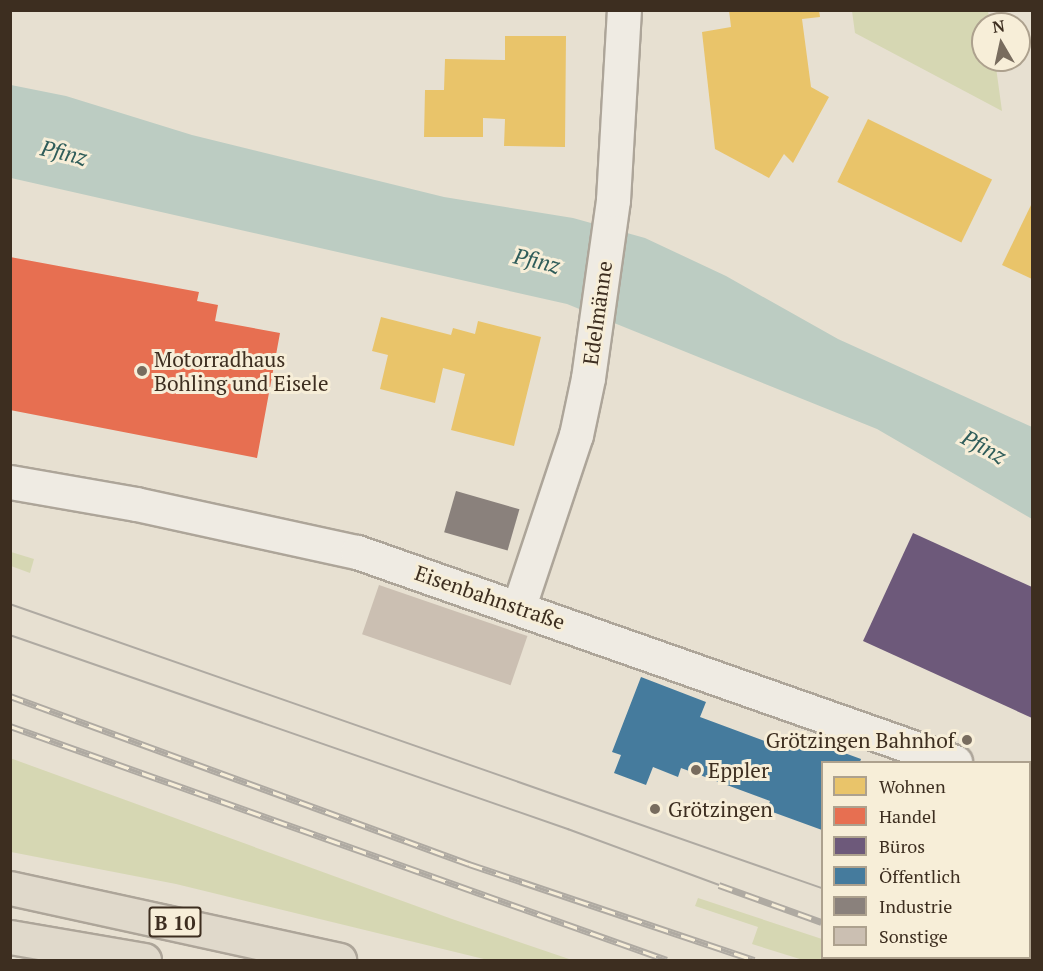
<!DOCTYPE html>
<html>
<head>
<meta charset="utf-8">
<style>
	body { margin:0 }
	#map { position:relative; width:1043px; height:971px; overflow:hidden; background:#e7e0d1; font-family:"PT Serif",serif }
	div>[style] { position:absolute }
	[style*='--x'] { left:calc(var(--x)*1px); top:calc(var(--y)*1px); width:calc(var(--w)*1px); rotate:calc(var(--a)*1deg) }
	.green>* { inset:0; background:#d6d7b3 }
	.water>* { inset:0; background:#bcccc2 }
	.homes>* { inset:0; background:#e9c46a; transform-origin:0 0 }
	.shops>* { inset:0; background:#e76f51 }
	.offices>* { inset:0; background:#6d597a }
	.public>* { inset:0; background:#457b9d }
	.industry>* { inset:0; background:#8a817c; transform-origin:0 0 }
	.building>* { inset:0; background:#cbbfb2; transform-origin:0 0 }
	.roads { filter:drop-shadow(2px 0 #ada599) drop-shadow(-2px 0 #ada599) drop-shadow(0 2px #ada599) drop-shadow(0 -2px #ada599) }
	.minor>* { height:33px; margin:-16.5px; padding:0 16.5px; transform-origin:16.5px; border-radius:16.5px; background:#efebe3 }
	.tertiary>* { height:33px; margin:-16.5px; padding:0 16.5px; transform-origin:16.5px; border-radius:16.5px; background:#efebe3 }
	.trunk>* { height:33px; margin:-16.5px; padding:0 16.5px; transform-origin:16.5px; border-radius:16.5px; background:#e0d9cb }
	.tram>* { height:1.5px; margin:-0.75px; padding:0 0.75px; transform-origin:0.75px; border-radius:0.75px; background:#afaaa2 }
	.rail>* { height:7px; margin-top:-3.5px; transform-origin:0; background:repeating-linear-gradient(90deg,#f7eed8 0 14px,#afaaa2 0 28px); box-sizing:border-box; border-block:2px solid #afaaa2 }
	.dots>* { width:16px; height:16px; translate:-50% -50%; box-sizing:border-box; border:3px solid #f7eed8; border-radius:50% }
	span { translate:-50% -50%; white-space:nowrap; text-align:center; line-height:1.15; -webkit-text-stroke:6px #f7eed8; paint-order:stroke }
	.shield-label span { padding:2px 4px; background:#f7eed8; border:2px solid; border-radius:4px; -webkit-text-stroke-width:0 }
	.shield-label { font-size:20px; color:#3d2e20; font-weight:700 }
	.street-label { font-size:21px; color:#3d2e20 }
	.poi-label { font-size:21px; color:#3d2e20 }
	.left { translate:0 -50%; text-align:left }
	.right { translate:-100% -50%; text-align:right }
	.water-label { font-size:22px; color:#2f5d5a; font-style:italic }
	.frame { position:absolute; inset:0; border:12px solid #3d2e20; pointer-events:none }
	.legend { position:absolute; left:821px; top:761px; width:210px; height:198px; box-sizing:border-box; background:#f7eed8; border:2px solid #ada18e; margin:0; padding:8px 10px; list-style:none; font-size:18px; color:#3d2e20 }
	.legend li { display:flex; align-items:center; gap:12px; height:30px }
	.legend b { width:30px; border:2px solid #ada18e }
	.north { position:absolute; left:971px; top:12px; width:60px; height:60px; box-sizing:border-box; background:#f7eed8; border:2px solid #ada18e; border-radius:50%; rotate:351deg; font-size:16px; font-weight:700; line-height:24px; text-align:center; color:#3d2e20 }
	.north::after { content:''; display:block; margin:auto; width:21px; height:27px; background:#786c5e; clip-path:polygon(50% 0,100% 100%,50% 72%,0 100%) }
</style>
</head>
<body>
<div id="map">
	<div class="green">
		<i style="clip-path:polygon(852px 11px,988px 11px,990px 24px,983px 24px,983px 60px,995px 60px,1002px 111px,855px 33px)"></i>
		<i style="clip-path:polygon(11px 552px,34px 559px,30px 573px,11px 566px)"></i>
		<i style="clip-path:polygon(10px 758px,452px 919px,572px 960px,488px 960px,176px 884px,11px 852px)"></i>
		<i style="clip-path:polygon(698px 898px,822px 939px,822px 958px,883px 960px,803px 960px,752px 944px,758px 927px,695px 906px)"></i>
	</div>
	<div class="water">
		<i style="clip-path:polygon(11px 85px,66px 96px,192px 135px,444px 197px,573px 218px,645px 238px,726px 276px,838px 339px,1032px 427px,1032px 519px,877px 429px,567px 304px,11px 178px)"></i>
	</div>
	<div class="homes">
		<i style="clip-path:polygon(729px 10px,819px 10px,820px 17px,802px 19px,811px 87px,829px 97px,793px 163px,784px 154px,769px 178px,715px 149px,702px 32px,731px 27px)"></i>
		<i style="clip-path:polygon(505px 36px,566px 36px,565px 147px,504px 146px,505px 119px,483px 118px,483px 137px,424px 137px,425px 90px,444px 90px,445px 59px,505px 60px)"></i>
		<i style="left:868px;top:119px;width:138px;height:70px;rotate:26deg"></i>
		<i style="clip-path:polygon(1032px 203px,1032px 279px,1002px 265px)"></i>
		<i style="clip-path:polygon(381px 317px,451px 335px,453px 328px,475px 334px,478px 321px,541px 337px,514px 446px,451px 430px,465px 374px,443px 368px,435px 403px,380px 389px,388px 355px,372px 351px)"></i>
	</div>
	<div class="shops">
		<i style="clip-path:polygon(10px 257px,199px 292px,197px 301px,218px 305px,215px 321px,280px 333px,257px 458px,10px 410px)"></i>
	</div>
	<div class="offices">
		<i style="clip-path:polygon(913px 533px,1032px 587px,1032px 718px,863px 641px)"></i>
	</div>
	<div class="public">
		<i style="clip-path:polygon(641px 677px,706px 702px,700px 717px,789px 750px,795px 735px,861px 759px,860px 762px,822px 762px,822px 830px,767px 810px,770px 801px,681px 768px,678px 777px,653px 767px,646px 785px,614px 773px,621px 755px,612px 752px)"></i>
	</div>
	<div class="industry">
		<i style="left:456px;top:491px;width:66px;height:43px;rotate:16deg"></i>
	</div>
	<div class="building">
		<i style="left:379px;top:585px;width:157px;height:52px;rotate:19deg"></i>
	</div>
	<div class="roads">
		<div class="minor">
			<i style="--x:519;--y:606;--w:180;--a:-71.6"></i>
			<i style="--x:576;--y:435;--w:58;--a:-78.1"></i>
			<i style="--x:588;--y:378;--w:180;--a:-82"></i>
			<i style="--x:613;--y:200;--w:190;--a:-86.7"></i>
		</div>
		<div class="tertiary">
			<i style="--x:10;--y:482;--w:128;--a:9.9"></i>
			<i style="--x:136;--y:504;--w:226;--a:12.3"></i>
			<i style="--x:357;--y:552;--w:634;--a:19.35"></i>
			<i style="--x:1030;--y:791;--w:2;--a:27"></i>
		</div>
		<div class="trunk">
			<i style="--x:10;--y:888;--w:337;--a:12.3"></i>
			<i style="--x:10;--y:937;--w:136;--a:9.7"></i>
		</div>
	</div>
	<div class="tram">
		<i style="--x:10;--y:604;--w:860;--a:19.28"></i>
		<i style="--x:10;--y:635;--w:591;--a:19.17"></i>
		<i style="--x:568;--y:829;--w:161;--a:20.3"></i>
		<i style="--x:1030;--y:952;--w:2;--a:27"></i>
	</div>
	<div class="rail">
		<i style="--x:10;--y:696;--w:489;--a:20.1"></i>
		<i style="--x:469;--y:864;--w:301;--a:18.6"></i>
		<i style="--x:10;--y:726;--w:697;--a:19.6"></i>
		<i style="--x:719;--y:885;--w:109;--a:19.8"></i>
		<i style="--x:926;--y:958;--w:9;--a:13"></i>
	</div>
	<div class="dots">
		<i style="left:142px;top:371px;background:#786c5e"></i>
		<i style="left:967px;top:740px;background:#786c5e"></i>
		<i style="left:696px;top:770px;background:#786c5e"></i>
		<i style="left:655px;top:809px;background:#786c5e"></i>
	</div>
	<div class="shield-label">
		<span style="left:175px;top:922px">B 10</span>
	</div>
	<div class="street-label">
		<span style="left:597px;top:313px;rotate:-82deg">Edelmänne</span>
		<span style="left:490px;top:597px;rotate:19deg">Eisenbahnstraße</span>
	</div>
	<div class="poi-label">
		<span class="left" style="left:154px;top:371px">Motorradhaus<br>Bohling und Eisele</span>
		<span class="right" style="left:955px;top:740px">Grötzingen Bahnhof</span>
		<span class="left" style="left:708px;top:770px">Eppler</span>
		<span class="left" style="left:668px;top:809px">Grötzingen</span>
	</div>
	<div class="water-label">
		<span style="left:64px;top:152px;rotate:13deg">Pfinz</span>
		<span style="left:537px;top:260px;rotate:13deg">Pfinz</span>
		<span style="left:984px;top:446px;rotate:28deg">Pfinz</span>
	</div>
	<div class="frame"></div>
	<ul class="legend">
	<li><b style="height:16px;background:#e9c46a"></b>Wohnen</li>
	<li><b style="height:16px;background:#e76f51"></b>Handel</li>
	<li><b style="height:16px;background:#6d597a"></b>Büros</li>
	<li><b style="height:16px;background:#457b9d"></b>Öffentlich</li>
	<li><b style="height:16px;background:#8a817c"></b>Industrie</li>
	<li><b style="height:16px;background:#cbbfb2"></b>Sonstige</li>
	</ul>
	<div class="north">N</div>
</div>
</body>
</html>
